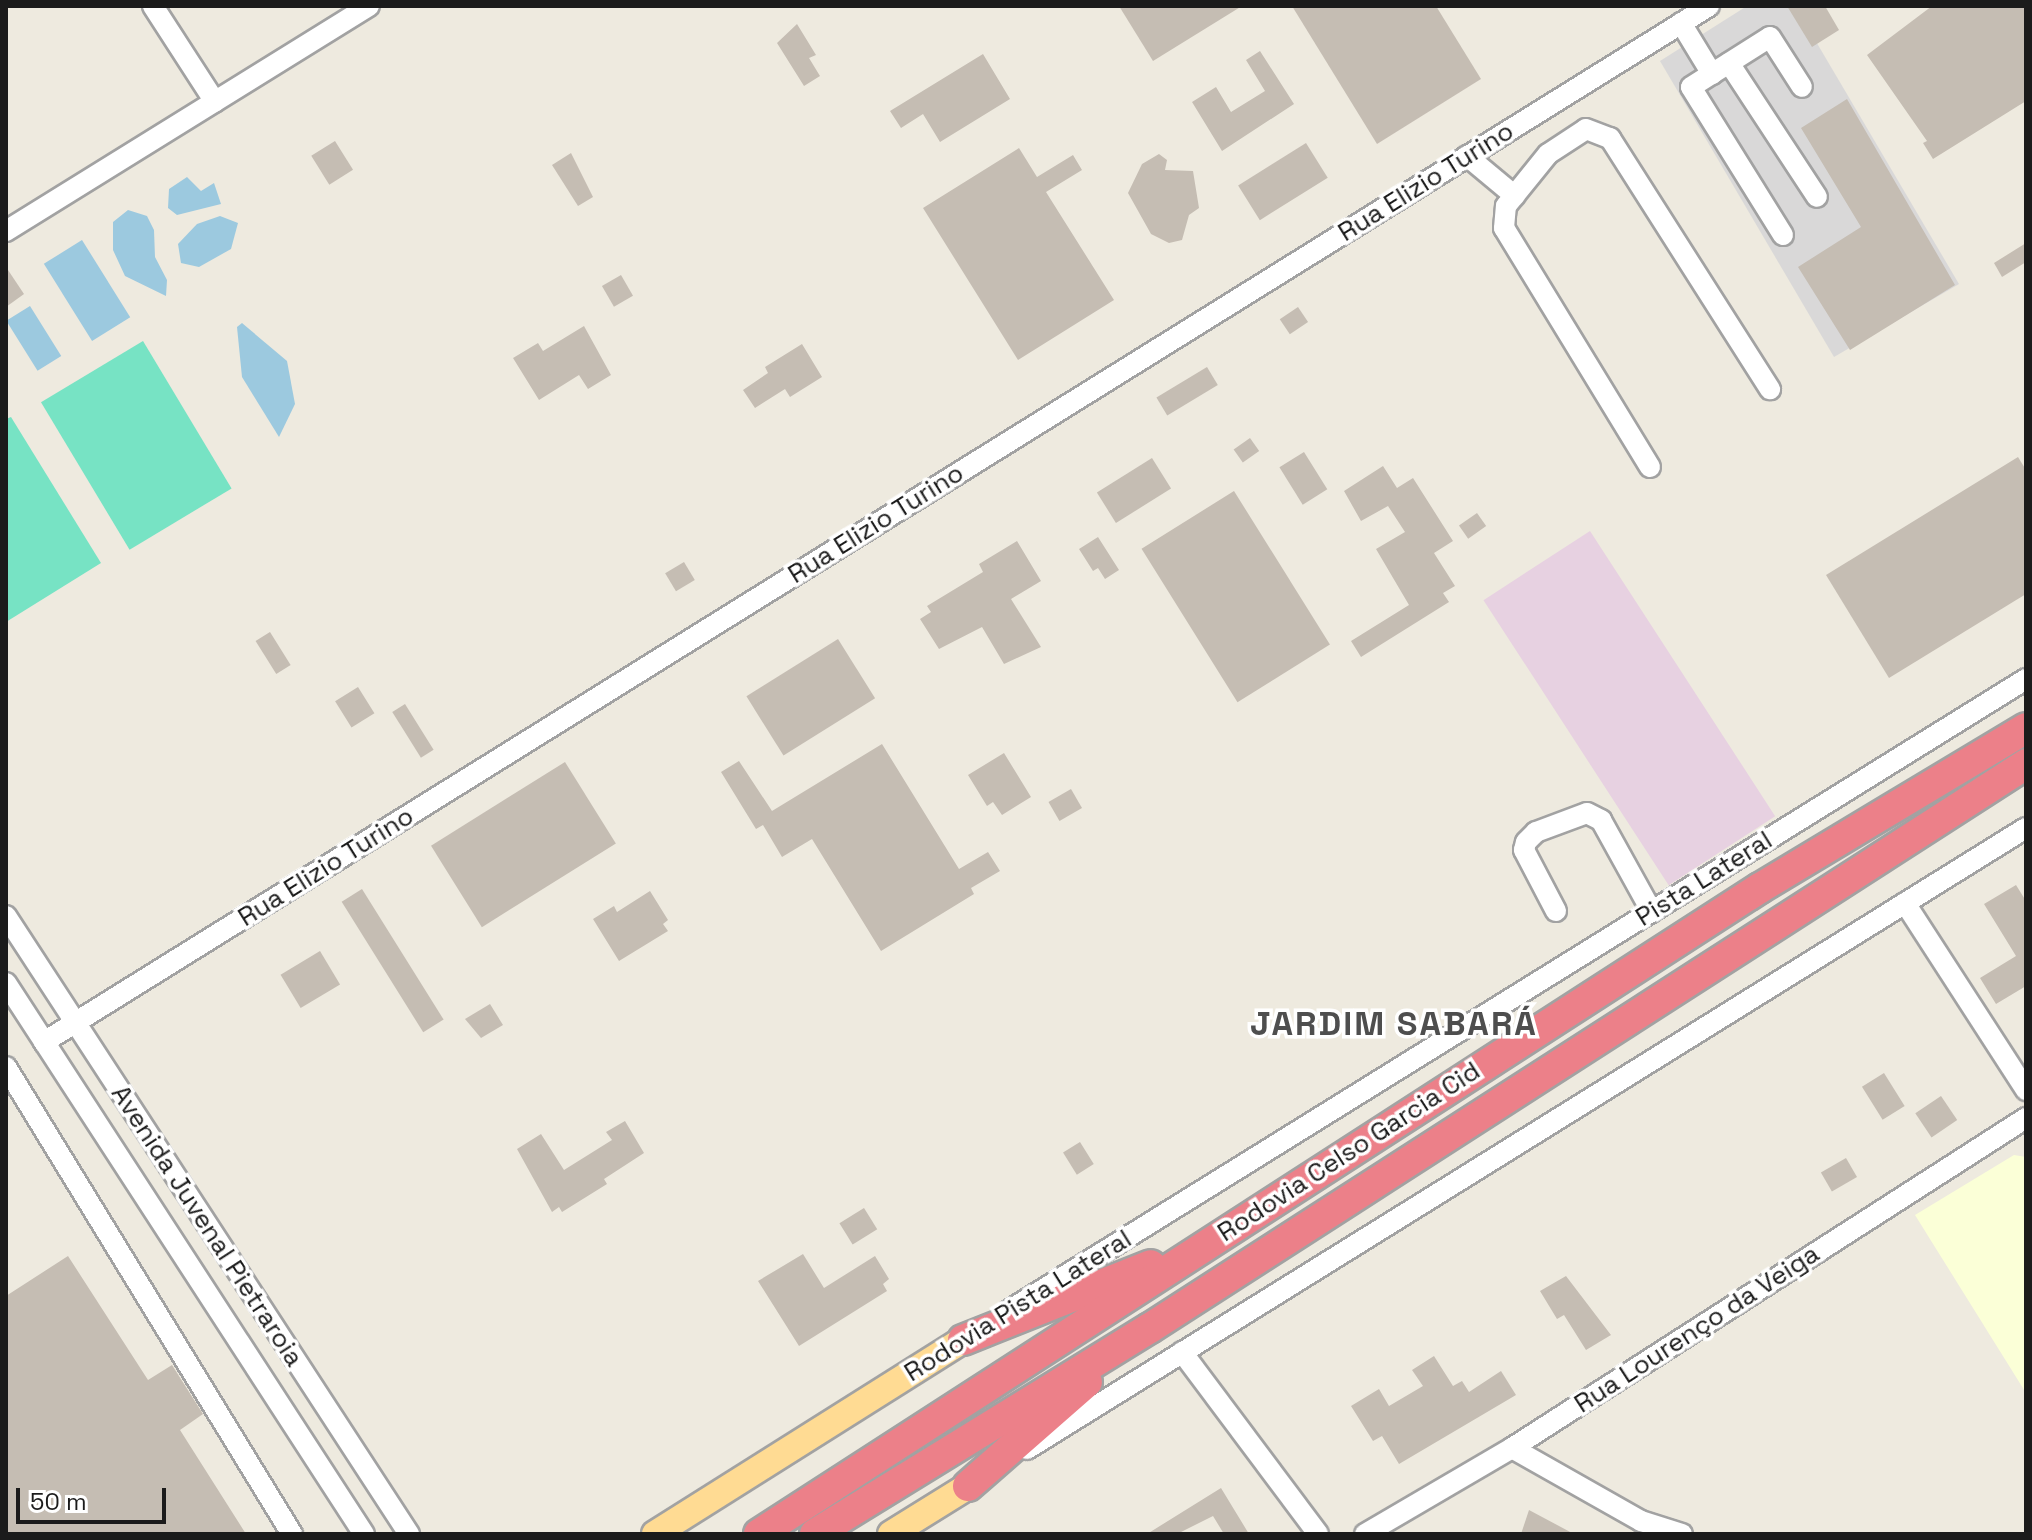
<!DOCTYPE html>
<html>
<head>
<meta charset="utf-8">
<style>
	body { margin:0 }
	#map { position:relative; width:2032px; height:1540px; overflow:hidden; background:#eeeadf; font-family:"Space Grotesk",sans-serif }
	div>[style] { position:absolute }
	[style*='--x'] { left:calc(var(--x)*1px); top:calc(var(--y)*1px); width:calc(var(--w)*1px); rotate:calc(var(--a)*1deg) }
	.residential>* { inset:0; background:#d9d8d8 }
	.industrial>* { inset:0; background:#e7d1e1; transform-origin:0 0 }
	.education>* { inset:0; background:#fbffd7 }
	.pitch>* { inset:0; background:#77e3c4; transform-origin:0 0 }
	.water>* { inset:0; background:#9cc9df; transform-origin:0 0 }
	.building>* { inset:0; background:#c5bdb3; transform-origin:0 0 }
	.roads { filter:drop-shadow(2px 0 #a2a2a2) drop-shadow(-2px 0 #a2a2a2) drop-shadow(0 2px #a2a2a2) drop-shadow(0 -2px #a2a2a2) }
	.minor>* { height:20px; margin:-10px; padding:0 10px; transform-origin:10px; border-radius:10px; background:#fff }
	.major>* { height:26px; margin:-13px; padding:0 13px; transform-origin:13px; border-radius:13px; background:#ffdb93 }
	.highway>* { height:30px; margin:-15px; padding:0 15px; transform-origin:15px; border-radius:15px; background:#ec8089 }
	span { translate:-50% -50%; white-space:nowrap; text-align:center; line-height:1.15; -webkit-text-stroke:7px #fff; paint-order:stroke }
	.street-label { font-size:26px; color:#1b1b1b }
	.district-label { font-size:34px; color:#4e4e4e; font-weight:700; letter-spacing:2px }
	.frame { position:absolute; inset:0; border:8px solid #1b1b1b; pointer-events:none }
	.scale { position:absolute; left:16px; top:1488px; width:150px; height:36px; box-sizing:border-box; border:4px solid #1b1b1b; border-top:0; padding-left:10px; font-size:24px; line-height:28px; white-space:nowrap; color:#1b1b1b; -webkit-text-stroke:6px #fff; paint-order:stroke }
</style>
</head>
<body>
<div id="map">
	<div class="residential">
		<i style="clip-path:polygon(1747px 6px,1795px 6px,1959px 284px,1834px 357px,1660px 61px)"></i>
	</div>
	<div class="industrial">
		<i style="left:1590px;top:531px;width:340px;height:127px;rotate:57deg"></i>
	</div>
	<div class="education">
		<i style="clip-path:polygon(2014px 1155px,2026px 1157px,2026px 1393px,1915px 1215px)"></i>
	</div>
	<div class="pitch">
		<i style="left:143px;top:341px;width:172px;height:119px;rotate:59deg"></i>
		<i style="clip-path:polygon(11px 417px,101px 563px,6px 622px,6px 419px)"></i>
	</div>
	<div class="water">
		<i style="clip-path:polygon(187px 177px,201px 191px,214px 183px,221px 204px,177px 215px,168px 208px,169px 189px)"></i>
		<i style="clip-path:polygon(128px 210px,147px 216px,154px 230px,155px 257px,167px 280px,166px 296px,125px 276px,113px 250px,113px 222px)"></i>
		<i style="clip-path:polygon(220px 216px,238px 223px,231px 249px,199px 267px,181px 263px,178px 244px,197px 224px)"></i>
		<i style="left:82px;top:240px;width:91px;height:45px;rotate:58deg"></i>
		<i style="left:30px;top:306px;width:59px;height:28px;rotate:58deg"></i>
		<i style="clip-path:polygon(242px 323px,287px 361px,295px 404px,279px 437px,242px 377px,237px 327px)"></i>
	</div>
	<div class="building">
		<i style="clip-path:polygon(1119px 6px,1242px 6px,1153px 61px)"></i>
		<i style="clip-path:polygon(1292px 6px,1436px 6px,1481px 79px,1377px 144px)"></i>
		<i style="clip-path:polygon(1787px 6px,1825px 6px,1839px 30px,1812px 47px)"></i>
		<i style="clip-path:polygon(1932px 6px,2026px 6px,2026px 101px,1933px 159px,1923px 143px,1927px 141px,1867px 55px)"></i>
		<i style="clip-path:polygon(797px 24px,816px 55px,809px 58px,820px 76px,804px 86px,777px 43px)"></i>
		<i style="clip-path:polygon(1260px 51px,1294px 104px,1222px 151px,1192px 102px,1216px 87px,1231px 112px,1265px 91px,1246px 60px)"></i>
		<i style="clip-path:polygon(983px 54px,1010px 99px,940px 142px,923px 114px,901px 128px,890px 111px)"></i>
		<i style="clip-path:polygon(1847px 99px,1955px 285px,1850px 350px,1798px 267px,1861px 227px,1801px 128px)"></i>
		<i style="left:335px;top:141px;width:34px;height:28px;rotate:58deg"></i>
		<i style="left:1306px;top:143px;width:41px;height:80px;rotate:58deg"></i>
		<i style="clip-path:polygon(1019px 148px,1037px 177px,1073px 155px,1082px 170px,1046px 192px,1114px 300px,1018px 360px,923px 208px)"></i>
		<i style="clip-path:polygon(571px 153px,593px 197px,578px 206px,552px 165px)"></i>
		<i style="clip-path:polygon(1159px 154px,1167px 160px,1165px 170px,1193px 171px,1199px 208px,1189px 215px,1182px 240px,1169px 243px,1151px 234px,1128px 193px,1142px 164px)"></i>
		<i style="clip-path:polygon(2026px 243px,2026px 262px,2002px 277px,1994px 263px)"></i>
		<i style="clip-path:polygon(6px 267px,24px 294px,6px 307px)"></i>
		<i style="left:621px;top:275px;width:24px;height:22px;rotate:60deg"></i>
		<i style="left:1298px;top:307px;width:18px;height:22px;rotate:56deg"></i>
		<i style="clip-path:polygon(584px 326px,611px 375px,588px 389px,579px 375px,539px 400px,513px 358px,538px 343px,543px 351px)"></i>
		<i style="clip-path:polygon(802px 344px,822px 377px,790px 397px,785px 389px,755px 408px,743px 390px,768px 373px,765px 367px)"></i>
		<i style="left:1207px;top:367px;width:21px;height:59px;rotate:59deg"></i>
		<i style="left:1250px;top:438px;width:16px;height:20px;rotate:55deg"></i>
		<i style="left:1304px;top:452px;width:44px;height:29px;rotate:58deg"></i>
		<i style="clip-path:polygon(2018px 457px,2026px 470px,2026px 594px,1889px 678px,1826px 575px)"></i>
		<i style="left:1152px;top:458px;width:36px;height:65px;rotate:58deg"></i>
		<i style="clip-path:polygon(1383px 466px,1397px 488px,1413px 478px,1453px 541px,1434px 553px,1455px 586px,1443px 593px,1449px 602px,1361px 657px,1351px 641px,1409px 605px,1376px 549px,1405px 532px,1388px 506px,1361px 521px,1344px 491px)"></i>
		<i style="left:1234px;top:491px;width:181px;height:109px;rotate:58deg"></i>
		<i style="left:1477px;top:513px;width:16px;height:22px;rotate:55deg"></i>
		<i style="clip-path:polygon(1098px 537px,1119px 570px,1105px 579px,1098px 568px,1093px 571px,1079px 549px)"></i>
		<i style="clip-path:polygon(1017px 541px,1041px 581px,1011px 599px,1041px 647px,1004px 664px,982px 627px,939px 649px,920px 619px,931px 612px,927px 606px,983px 572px,979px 564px)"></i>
		<i style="left:684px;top:562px;width:21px;height:22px;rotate:59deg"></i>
		<i style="left:270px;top:632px;width:39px;height:17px;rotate:58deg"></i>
		<i style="left:838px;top:639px;width:70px;height:108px;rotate:58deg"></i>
		<i style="left:358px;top:687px;width:31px;height:27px;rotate:58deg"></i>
		<i style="left:405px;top:704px;width:54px;height:15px;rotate:58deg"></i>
		<i style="clip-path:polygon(882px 744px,959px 869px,988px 852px,1000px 871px,971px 888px,974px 894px,881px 951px,812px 839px,782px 857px,763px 825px,756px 829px,721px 772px,739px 761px,772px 811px)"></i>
		<i style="clip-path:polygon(1004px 753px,1031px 797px,1002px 815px,993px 802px,987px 806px,968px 775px)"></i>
		<i style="left:565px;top:762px;width:96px;height:158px;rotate:58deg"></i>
		<i style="left:1071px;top:789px;width:22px;height:26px;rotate:60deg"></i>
		<i style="clip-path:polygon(2016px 885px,2026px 901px,2026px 986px,1996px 1004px,1980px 978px,2016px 956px,1984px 904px)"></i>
		<i style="left:362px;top:889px;width:154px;height:24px;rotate:58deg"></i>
		<i style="clip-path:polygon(650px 891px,668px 920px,663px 924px,668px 931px,619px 961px,593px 919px,614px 906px,617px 912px)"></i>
		<i style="left:320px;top:951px;width:39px;height:46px;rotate:59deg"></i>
		<i style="clip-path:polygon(490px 1004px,503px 1025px,481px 1038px,465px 1019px)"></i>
		<i style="left:1884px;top:1073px;width:39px;height:26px;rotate:58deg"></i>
		<i style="left:1941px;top:1096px;width:29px;height:31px;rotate:56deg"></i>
		<i style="clip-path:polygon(625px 1121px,644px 1153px,604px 1179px,607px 1184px,562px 1212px,559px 1207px,552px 1212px,517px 1149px,541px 1134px,564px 1170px,612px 1140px,606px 1132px)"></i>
		<i style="left:1080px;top:1142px;width:26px;height:20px;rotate:58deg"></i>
		<i style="left:1846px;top:1158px;width:22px;height:29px;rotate:60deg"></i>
		<i style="left:864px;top:1208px;width:25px;height:29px;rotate:58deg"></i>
		<i style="clip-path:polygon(803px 1254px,824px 1288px,875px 1256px,889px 1279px,883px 1284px,887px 1291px,799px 1346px,758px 1281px)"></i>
		<i style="clip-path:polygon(68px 1256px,148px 1380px,172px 1365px,203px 1414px,180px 1430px,246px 1534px,6px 1534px,6px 1296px)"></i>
		<i style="clip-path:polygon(1566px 1276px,1611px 1335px,1586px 1350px,1564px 1315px,1557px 1319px,1540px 1291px)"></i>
		<i style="clip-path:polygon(1434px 1356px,1453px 1386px,1462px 1381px,1469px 1392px,1501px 1371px,1516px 1395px,1399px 1464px,1382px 1436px,1373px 1441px,1351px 1406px,1379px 1389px,1389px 1406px,1423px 1386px,1412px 1370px)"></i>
		<i style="clip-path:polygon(1221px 1488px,1249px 1534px,1224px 1534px,1213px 1516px,1177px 1534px,1147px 1534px)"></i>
		<i style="clip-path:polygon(1529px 1510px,1574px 1534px,1521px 1534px)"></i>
	</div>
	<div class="roads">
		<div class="minor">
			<i style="--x:153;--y:6;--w:114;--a:57.1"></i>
			<i style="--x:1681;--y:23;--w:60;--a:58.7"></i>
			<i style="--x:1729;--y:63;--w:160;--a:56.7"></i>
			<i style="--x:1467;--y:156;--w:62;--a:39.8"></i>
			<i style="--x:6;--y:231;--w:427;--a:-31.8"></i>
			<i style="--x:1783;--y:235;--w:174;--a:-121.9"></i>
			<i style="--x:1691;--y:87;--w:93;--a:-32.3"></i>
			<i style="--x:1770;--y:37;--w:59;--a:57.4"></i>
			<i style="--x:1650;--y:467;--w:280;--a:-121.4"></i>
			<i style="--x:1504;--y:228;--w:22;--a:-85"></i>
			<i style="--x:1506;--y:206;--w:67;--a:-51.1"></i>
			<i style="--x:1548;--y:154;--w:45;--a:-33.3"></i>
			<i style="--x:1586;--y:129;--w:26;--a:21"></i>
			<i style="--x:1610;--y:138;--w:298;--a:57.5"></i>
			<i style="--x:1905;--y:903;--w:223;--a:57.1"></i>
			<i style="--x:1556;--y:911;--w:69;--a:-117.7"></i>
			<i style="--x:1524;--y:850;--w:8;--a:-76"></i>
			<i style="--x:1526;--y:842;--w:14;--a:-45"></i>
			<i style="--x:1536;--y:832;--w:54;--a:-20.4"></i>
			<i style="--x:1587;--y:813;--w:16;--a:27"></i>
			<i style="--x:1601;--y:820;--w:105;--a:61"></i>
			<i style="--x:6;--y:916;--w:738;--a:56.89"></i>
			<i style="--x:6;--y:983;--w:657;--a:56.99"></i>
			<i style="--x:44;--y:1042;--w:1961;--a:-31.89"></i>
			<i style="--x:6;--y:1067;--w:548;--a:58.52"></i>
			<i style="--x:1010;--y:1310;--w:1196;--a:-31.84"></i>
			<i style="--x:1182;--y:1352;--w:227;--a:53.2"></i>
			<i style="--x:1512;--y:1448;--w:148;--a:29.5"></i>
			<i style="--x:1641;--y:1521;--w:43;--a:17.6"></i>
			<i style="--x:1027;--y:1449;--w:1176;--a:-31.87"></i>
			<i style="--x:1365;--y:1534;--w:170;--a:-30.3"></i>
			<i style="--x:1512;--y:1448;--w:611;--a:-32.7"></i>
		</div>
		<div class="major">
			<i style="--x:655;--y:1534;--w:364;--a:-32.2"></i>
			<i style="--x:891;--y:1534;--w:91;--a:-31.9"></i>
		</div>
		<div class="highway">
			<i style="--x:963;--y:1340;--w:202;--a:-21.7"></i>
			<i style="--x:968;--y:1486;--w:158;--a:-41.2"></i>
			<i style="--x:759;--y:1534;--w:1191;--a:-32.84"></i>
			<i style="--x:1760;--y:888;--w:310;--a:-31"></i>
			<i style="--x:815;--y:1534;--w:393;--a:-31.6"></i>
			<i style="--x:1150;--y:1328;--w:1042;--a:-32.77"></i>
		</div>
	</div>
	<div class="street-label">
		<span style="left:1426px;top:182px;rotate:-32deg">Rua Elizio Turino</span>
		<span style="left:876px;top:524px;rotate:-32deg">Rua Elizio Turino</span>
		<span style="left:326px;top:867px;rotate:-32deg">Rua Elizio Turino</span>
		<span style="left:1704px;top:879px;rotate:-32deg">Pista Lateral</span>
		<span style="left:1349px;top:1152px;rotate:-33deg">Rodovia Celso Garcia Cid</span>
		<span style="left:207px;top:1226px;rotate:57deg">Avenida Juvenal Pietraroia</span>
		<span style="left:1018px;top:1306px;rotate:-32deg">Rodovia Pista Lateral</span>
		<span style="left:1697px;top:1329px;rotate:-33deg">Rua Lourenço da Veiga</span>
	</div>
	<div class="district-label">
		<span style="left:1394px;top:1024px">JARDIM SABARÁ</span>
	</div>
	<div class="frame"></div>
	<div class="scale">50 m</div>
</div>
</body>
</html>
